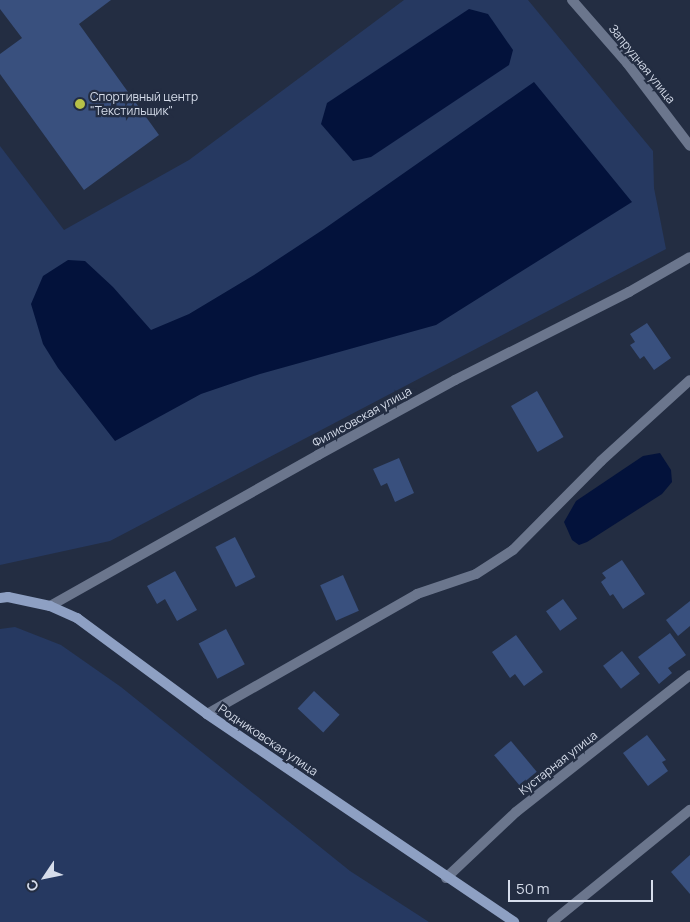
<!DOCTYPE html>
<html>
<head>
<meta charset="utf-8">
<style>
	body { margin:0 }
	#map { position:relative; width:690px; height:922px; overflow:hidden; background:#232d42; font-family:Manrope,sans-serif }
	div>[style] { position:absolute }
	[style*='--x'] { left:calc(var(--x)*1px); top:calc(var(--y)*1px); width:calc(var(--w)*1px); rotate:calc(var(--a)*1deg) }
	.green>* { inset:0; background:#263961 }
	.water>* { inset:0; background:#03123b }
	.building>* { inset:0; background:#39507e; transform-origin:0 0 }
	.lane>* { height:10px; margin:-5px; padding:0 5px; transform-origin:5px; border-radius:5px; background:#6b768d }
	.street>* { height:10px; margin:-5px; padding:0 5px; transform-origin:5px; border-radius:5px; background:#6b768d }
	.secondary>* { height:10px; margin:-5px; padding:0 5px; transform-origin:5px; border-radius:5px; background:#8ea0c3 }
	.dots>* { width:14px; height:14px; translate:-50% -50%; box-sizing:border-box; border:2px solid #232d42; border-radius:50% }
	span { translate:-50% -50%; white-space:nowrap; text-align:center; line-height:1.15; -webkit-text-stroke:4.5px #232d42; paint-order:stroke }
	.street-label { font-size:12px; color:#d6ddeb }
	.poi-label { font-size:12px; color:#d6ddeb }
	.left { translate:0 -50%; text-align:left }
	.north { position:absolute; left:20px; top:852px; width:50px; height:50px; -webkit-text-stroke:4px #232d42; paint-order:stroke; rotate:236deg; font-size:14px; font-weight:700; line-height:20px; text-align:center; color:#d6ddeb }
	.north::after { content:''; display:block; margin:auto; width:18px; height:22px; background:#d6ddeb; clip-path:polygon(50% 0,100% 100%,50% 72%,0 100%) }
	.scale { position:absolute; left:508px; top:880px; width:145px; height:22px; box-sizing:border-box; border:2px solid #d6ddeb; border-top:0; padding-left:6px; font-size:15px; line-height:18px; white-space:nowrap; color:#d6ddeb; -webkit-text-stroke:4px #232d42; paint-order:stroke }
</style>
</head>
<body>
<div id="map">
	<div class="green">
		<i style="clip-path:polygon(404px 0,528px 0,653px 151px,654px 188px,666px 249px,110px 541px,0 565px,0 146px,64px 230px,189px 160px)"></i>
		<i style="clip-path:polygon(15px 627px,61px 645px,121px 687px,350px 871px,429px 922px,0 922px,0 629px)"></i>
	</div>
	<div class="water">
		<i style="clip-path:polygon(469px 9px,488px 14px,513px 50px,509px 65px,371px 157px,353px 161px,321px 124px,327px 103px)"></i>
		<i style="clip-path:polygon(534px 82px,632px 202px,436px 325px,260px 374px,201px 394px,115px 441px,58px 368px,43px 344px,31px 304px,43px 276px,68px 260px,85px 261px,113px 287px,151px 330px,189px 314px,254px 275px,324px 229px)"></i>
		<i style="clip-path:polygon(660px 453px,671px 470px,672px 482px,662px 494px,587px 542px,579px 545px,572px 540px,564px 522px,576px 501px,643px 456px)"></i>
	</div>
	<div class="building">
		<i style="clip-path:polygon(0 0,111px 0,79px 24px,159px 135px,84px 190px,0 74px,0 54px,22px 38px,0 9px)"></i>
		<i style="clip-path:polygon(647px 323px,671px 358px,654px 370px,644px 356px,640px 359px,630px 345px,635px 342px,630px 334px)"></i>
		<i style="left:537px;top:391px;width:53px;height:30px;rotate:60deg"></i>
		<i style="clip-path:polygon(399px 458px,414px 493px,395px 502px,387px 483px,381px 486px,373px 469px)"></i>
		<i style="left:235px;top:537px;width:45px;height:22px;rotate:63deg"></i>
		<i style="clip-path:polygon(622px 560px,645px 594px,623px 609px,613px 594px,610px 596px,601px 582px,606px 578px,602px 573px)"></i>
		<i style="clip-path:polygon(175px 571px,197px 610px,177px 621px,165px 599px,157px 604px,147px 586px)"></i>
		<i style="left:343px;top:575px;width:39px;height:25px;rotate:66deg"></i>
		<i style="left:563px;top:599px;width:24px;height:21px;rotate:54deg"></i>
		<i style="clip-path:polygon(690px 601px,690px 626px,678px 636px,666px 620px)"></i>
		<i style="left:226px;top:629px;width:40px;height:31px;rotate:62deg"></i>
		<i style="clip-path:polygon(670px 633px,686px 655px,668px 668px,672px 673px,659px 684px,638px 657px)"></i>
		<i style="clip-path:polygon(516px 635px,543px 672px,524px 686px,515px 674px,510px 678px,492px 652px)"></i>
		<i style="left:622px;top:651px;width:29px;height:24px;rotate:52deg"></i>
		<i style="left:314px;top:691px;width:35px;height:24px;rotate:43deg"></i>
		<i style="clip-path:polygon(647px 735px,666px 760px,662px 762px,668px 771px,648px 786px,623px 753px)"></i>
		<i style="left:511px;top:741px;width:40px;height:22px;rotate:50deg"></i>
		<i style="clip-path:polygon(690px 855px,690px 894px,671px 872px)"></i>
	</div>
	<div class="lane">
		<i style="--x:572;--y:0;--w:84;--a:48.9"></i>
		<i style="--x:627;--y:63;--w:104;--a:52.8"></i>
		<i style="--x:207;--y:714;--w:242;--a:-29.7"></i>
		<i style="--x:417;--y:594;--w:62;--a:-18.7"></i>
		<i style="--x:476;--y:574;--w:44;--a:-33"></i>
		<i style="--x:513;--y:550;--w:125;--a:-45.3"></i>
		<i style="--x:601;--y:461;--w:120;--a:-42.3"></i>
		<i style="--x:552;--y:922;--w:178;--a:-39.1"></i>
	</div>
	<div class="street">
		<i style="--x:50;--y:606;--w:308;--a:-29.4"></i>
		<i style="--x:318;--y:455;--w:156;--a:-28.7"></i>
		<i style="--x:455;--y:380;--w:195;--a:-26.8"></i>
		<i style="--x:629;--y:292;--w:70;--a:-29.8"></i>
		<i style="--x:446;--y:878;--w:96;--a:-43.3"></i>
		<i style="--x:516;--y:812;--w:221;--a:-38.2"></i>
	</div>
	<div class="secondary">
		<i style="--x:0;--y:598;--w:8;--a:-7"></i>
		<i style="--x:8;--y:597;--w:43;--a:12.1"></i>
		<i style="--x:50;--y:606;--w:30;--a:24"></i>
		<i style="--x:77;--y:618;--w:162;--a:36.4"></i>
		<i style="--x:207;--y:714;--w:371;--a:34.1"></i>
	</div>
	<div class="dots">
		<i style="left:80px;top:104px;background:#b7c148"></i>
	</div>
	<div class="street-label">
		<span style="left:642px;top:64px;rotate:51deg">Запрудная улица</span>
		<span style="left:362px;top:417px;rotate:-29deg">Филисовская улица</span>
		<span style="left:268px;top:740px;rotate:34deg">Родниковская улица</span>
		<span style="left:558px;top:763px;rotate:-38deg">Кустарная улица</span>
	</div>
	<div class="poi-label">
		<span class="left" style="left:90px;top:104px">Спортивный центр<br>"Текстильщик"</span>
	</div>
	<div class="north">С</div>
	<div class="scale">50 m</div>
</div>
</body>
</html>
